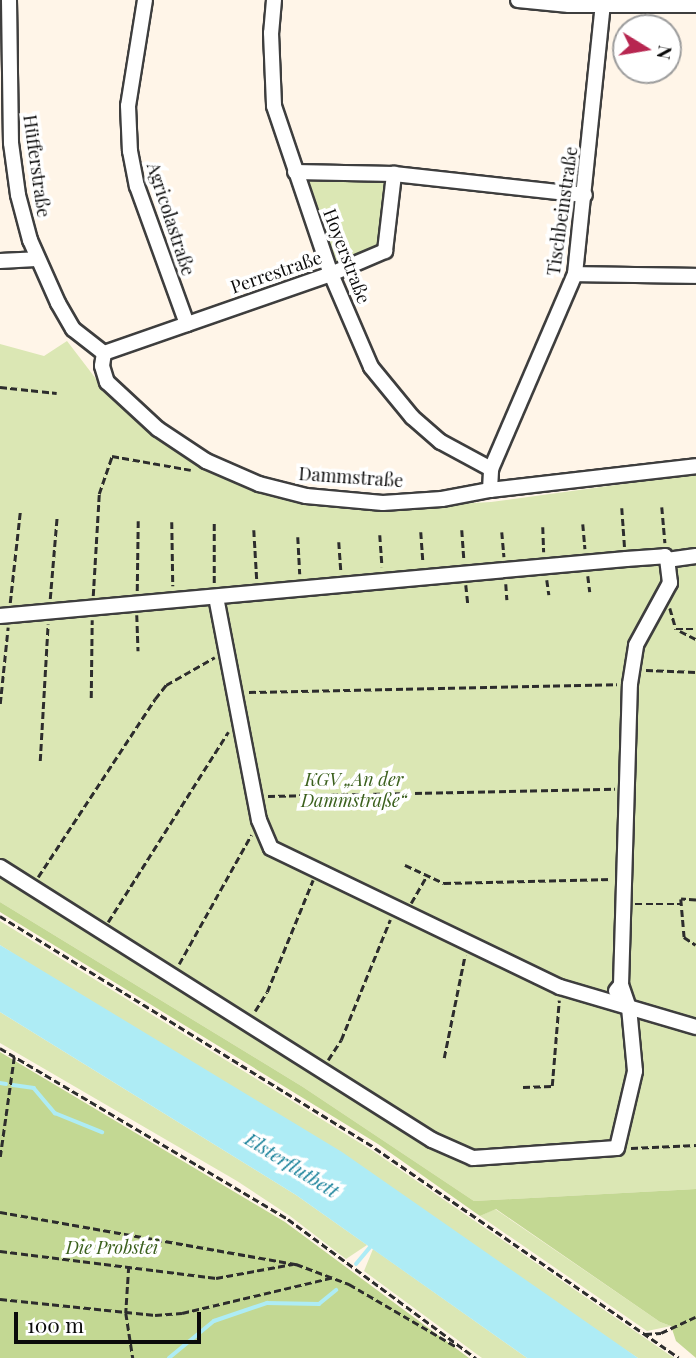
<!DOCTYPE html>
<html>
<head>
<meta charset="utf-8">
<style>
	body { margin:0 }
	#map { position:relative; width:696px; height:1358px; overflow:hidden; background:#fff5e8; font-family:"Playfair Display",serif }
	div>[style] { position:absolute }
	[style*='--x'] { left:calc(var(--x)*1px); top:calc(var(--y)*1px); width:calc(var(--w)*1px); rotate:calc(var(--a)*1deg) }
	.green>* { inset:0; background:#dbe7b4 }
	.forest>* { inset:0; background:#c3d893 }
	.water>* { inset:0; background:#aeecf5 }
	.stream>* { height:3.5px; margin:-1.75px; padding:0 1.75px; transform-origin:1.75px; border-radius:1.75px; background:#aeecf5 }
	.path>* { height:2.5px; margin-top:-1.25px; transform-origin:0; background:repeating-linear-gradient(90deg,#2d2d2d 0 7px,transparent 0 10.5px) }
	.roads { filter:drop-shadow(2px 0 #3e3e3e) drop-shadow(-2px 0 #3e3e3e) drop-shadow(0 2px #3e3e3e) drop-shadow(0 -2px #3e3e3e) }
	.minor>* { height:14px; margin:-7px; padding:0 7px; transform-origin:7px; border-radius:7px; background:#fff }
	span { translate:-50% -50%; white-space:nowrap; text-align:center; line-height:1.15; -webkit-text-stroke:7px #fff; paint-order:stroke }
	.street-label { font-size:18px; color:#0b0b0b }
	.park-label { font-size:18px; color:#3b601d; font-style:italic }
	.water-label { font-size:19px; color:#178099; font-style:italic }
	.north { position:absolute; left:612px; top:14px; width:70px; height:70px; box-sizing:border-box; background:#fff; border:2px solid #9d9d9d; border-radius:50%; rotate:101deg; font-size:19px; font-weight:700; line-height:28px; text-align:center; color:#0b0b0b }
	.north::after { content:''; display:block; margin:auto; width:24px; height:32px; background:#b72650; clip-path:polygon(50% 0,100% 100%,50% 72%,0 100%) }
	.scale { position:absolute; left:14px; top:1312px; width:187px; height:32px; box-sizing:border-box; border:4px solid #0b0b0b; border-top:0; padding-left:9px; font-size:21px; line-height:24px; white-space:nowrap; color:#0b0b0b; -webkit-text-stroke:5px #fff; paint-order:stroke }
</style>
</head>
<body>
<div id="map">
	<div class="green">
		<i style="clip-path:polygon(295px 172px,394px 174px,385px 251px,331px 274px)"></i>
		<i style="clip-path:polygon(67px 341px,103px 388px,165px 441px,227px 477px,276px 497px,353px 510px,491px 502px,696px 474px,696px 1189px,474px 1201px,303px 1087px,0 902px,0 344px,44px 356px)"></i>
		<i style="clip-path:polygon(0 921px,373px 1151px,674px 1358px,638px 1358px,0 945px)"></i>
		<i style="clip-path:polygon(0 1012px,296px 1195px,367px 1245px,346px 1259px,290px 1216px,237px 1181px,0 1043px)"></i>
		<i style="clip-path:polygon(495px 1209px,660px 1322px,671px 1326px,647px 1331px,634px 1322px,480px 1216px)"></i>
		<i style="clip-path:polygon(373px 1249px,527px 1358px,482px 1358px,364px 1271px)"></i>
	</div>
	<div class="forest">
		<i style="clip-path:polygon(0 902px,303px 1087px,474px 1201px,696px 1189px,696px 1358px,676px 1341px,671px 1326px,660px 1322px,496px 1209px,480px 1216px,378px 1144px,0 912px)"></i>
		<i style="clip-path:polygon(0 1052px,285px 1222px,469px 1358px,0 1358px)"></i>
	</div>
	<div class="water">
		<i style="clip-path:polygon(0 945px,342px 1152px,638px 1358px,527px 1358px,296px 1195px,0 1012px)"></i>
	</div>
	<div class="stream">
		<i style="--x:0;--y:1083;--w:6;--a:9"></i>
		<i style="--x:13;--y:1085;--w:21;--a:8"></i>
		<i style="--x:34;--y:1088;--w:33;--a:50"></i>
		<i style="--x:55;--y:1113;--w:51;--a:22"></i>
		<i style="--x:356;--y:1264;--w:26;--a:-50"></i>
		<i style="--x:169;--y:1358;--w:58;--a:-39.4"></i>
		<i style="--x:214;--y:1321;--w:56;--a:-18.8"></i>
		<i style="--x:267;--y:1303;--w:52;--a:1.1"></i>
		<i style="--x:319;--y:1304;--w:22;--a:-39"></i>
	</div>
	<div class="path">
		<i style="--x:0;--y:387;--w:57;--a:6"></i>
		<i style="--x:662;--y:507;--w:36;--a:85"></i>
		<i style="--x:622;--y:508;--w:39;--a:86"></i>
		<i style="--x:172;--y:522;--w:64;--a:89.1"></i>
		<i style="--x:583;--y:524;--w:25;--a:85"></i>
		<i style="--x:543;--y:527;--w:25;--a:88"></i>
		<i style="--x:254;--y:530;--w:51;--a:86.6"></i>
		<i style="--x:462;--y:530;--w:31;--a:86"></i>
		<i style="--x:421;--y:532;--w:31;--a:86"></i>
		<i style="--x:502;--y:532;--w:25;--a:85"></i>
		<i style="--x:380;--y:535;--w:32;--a:86"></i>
		<i style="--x:298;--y:537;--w:37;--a:87"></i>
		<i style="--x:339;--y:542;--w:29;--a:86"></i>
		<i style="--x:588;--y:576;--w:16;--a:83"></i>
		<i style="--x:547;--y:580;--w:15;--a:82"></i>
		<i style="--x:214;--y:583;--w:60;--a:-90"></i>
		<i style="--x:506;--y:584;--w:16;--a:86"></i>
		<i style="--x:466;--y:585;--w:18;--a:84"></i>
		<i style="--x:137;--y:591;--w:70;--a:-89.2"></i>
		<i style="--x:93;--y:596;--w:102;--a:-86.6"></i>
		<i style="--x:99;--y:494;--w:40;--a:-71.1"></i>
		<i style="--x:112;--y:456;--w:80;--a:10"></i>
		<i style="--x:50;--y:599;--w:83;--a:-85.2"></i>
		<i style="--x:10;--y:603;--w:92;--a:-83.7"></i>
		<i style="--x:670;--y:608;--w:22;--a:74"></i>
		<i style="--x:676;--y:629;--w:20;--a:0"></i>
		<i style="--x:137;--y:615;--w:36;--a:88"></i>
		<i style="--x:680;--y:631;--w:18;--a:27"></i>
		<i style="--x:646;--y:670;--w:50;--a:2.3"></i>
		<i style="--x:249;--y:692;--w:368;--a:-1.2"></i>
		<i style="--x:91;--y:698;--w:78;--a:-89.3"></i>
		<i style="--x:0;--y:704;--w:77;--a:-84.1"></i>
		<i style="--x:40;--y:761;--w:137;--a:-86.7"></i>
		<i style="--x:268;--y:796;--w:347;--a:-1.2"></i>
		<i style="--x:405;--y:865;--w:43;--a:24.8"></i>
		<i style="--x:444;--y:883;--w:168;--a:-1.4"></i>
		<i style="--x:38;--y:877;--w:213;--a:-56.7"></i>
		<i style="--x:155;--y:699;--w:18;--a:-52"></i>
		<i style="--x:166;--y:685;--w:56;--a:-29.7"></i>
		<i style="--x:696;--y:900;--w:15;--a:-176"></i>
		<i style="--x:681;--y:899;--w:38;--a:85"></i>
		<i style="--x:684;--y:937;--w:14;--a:34"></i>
		<i style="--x:411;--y:903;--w:32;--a:-60"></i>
		<i style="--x:635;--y:904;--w:46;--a:0"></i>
		<i style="--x:0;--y:916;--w:441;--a:31.7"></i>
		<i style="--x:375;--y:1148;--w:369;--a:34.6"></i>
		<i style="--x:108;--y:922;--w:225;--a:-57.7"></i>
		<i style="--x:179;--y:964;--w:148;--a:-60.8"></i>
		<i style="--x:255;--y:1011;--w:22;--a:-58"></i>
		<i style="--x:267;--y:992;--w:121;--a:-67.7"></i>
		<i style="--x:0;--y:1048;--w:335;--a:30.7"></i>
		<i style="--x:288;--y:1219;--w:234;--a:36.5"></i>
		<i style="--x:444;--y:1058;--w:105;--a:-78.5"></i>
		<i style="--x:328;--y:1060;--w:24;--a:-57"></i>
		<i style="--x:341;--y:1040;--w:130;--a:-67.8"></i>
		<i style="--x:523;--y:1087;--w:29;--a:-2"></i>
		<i style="--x:552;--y:1086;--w:86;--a:-85.3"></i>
		<i style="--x:631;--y:1148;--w:65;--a:-2.6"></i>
		<i style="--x:0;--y:1157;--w:101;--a:-82"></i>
		<i style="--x:0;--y:1212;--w:301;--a:10"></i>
		<i style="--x:296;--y:1264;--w:57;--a:20.7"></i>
		<i style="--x:349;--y:1284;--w:125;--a:30.3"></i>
		<i style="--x:0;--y:1251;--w:218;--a:7.1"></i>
		<i style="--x:216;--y:1278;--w:78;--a:-10.3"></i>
		<i style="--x:129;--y:1266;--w:47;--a:93.7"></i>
		<i style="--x:126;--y:1313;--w:46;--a:81.2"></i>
		<i style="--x:0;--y:1299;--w:156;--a:5.9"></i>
		<i style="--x:155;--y:1315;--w:27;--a:-4"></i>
		<i style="--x:182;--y:1313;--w:156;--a:-13.3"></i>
		<i style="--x:645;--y:1334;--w:16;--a:-4"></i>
		<i style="--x:661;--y:1333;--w:38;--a:-25"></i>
	</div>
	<div class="roads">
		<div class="minor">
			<i style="--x:9;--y:0;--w:143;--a:89.2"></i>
			<i style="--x:11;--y:143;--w:52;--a:82.3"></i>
			<i style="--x:18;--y:195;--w:47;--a:75.1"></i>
			<i style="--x:30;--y:240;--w:69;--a:66"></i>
			<i style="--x:58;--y:303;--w:30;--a:60"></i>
			<i style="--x:73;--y:329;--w:39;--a:38"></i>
			<i style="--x:145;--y:0;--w:107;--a:99.1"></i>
			<i style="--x:128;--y:106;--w:45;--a:87.5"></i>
			<i style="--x:130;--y:151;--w:36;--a:79"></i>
			<i style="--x:137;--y:186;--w:147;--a:70.1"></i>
			<i style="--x:274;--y:0;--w:33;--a:95"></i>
			<i style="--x:271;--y:33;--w:73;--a:87.6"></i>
			<i style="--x:274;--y:106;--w:177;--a:71.3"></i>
			<i style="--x:331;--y:274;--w:101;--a:66.7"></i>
			<i style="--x:371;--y:367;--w:65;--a:50.6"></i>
			<i style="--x:412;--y:417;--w:38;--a:41"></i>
			<i style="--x:441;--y:442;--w:57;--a:28.4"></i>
			<i style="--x:518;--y:0;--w:51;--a:5.6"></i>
			<i style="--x:569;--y:5;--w:127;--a:0"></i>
			<i style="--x:295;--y:172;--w:99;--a:1.2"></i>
			<i style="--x:394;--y:174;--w:192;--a:6.3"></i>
			<i style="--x:0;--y:261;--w:36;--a:-3"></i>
			<i style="--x:575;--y:274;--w:121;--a:0.9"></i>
			<i style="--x:104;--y:353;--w:13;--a:99"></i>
			<i style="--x:102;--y:366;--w:17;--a:73"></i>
			<i style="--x:107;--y:382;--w:69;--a:42.7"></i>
			<i style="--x:158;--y:429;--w:58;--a:33.7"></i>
			<i style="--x:206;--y:461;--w:58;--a:23.5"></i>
			<i style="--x:259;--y:484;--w:49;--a:14.3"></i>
			<i style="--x:306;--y:496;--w:77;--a:5.2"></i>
			<i style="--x:383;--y:503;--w:59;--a:-3.9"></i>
			<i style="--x:442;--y:499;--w:49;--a:-10.6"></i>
			<i style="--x:490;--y:490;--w:207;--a:-6.6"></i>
			<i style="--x:104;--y:353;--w:240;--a:-19.2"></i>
			<i style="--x:331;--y:274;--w:59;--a:-23.1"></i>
			<i style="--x:385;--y:251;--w:78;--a:-83.3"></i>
			<i style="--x:490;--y:490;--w:21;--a:-87"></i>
			<i style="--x:491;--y:469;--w:212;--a:-66.7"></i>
			<i style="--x:575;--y:274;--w:270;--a:-84.1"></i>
			<i style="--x:216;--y:597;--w:227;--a:79.1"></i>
			<i style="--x:259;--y:820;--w:30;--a:67"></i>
			<i style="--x:271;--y:848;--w:321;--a:25.7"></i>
			<i style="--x:560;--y:987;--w:142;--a:16.4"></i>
			<i style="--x:0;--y:616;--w:629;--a:-5.2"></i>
			<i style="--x:626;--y:559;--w:39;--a:-4"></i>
			<i style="--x:665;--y:556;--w:4;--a:63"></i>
			<i style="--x:0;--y:867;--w:511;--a:32.29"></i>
			<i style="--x:432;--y:1140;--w:45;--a:23.7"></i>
			<i style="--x:473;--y:1158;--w:144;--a:-4"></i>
			<i style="--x:617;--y:1148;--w:79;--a:-76.8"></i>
			<i style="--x:635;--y:1071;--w:63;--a:-95.4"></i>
			<i style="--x:629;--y:1008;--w:24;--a:-109"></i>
			<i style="--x:616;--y:991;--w:8;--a:-50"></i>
			<i style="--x:621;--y:985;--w:301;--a:-88.3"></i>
			<i style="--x:630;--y:684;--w:39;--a:-81"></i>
			<i style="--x:636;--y:645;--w:71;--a:-61.3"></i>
			<i style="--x:670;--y:583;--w:23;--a:-97"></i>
			<i style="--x:667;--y:560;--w:29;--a:-8"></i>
		</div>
	</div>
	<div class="street-label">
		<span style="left:37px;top:166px;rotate:82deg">Hüfferstraße</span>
		<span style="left:562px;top:211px;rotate:-82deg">Tischbeinstraße</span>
		<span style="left:171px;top:219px;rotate:72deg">Agricolastraße</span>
		<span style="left:347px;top:256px;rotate:69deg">Hoyerstraße</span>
		<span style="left:276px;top:272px;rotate:-19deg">Perrestraße</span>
		<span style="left:351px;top:477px;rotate:4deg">Dammstraße</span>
	</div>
	<div class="park-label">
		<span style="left:354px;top:790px">KGV „An der<br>Dammstraße“</span>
		<span style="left:112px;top:1247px">Die Probstei</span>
	</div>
	<div class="water-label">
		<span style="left:292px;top:1165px;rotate:32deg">Elsterflutbett</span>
	</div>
	<div class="north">N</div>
	<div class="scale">100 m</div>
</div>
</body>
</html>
